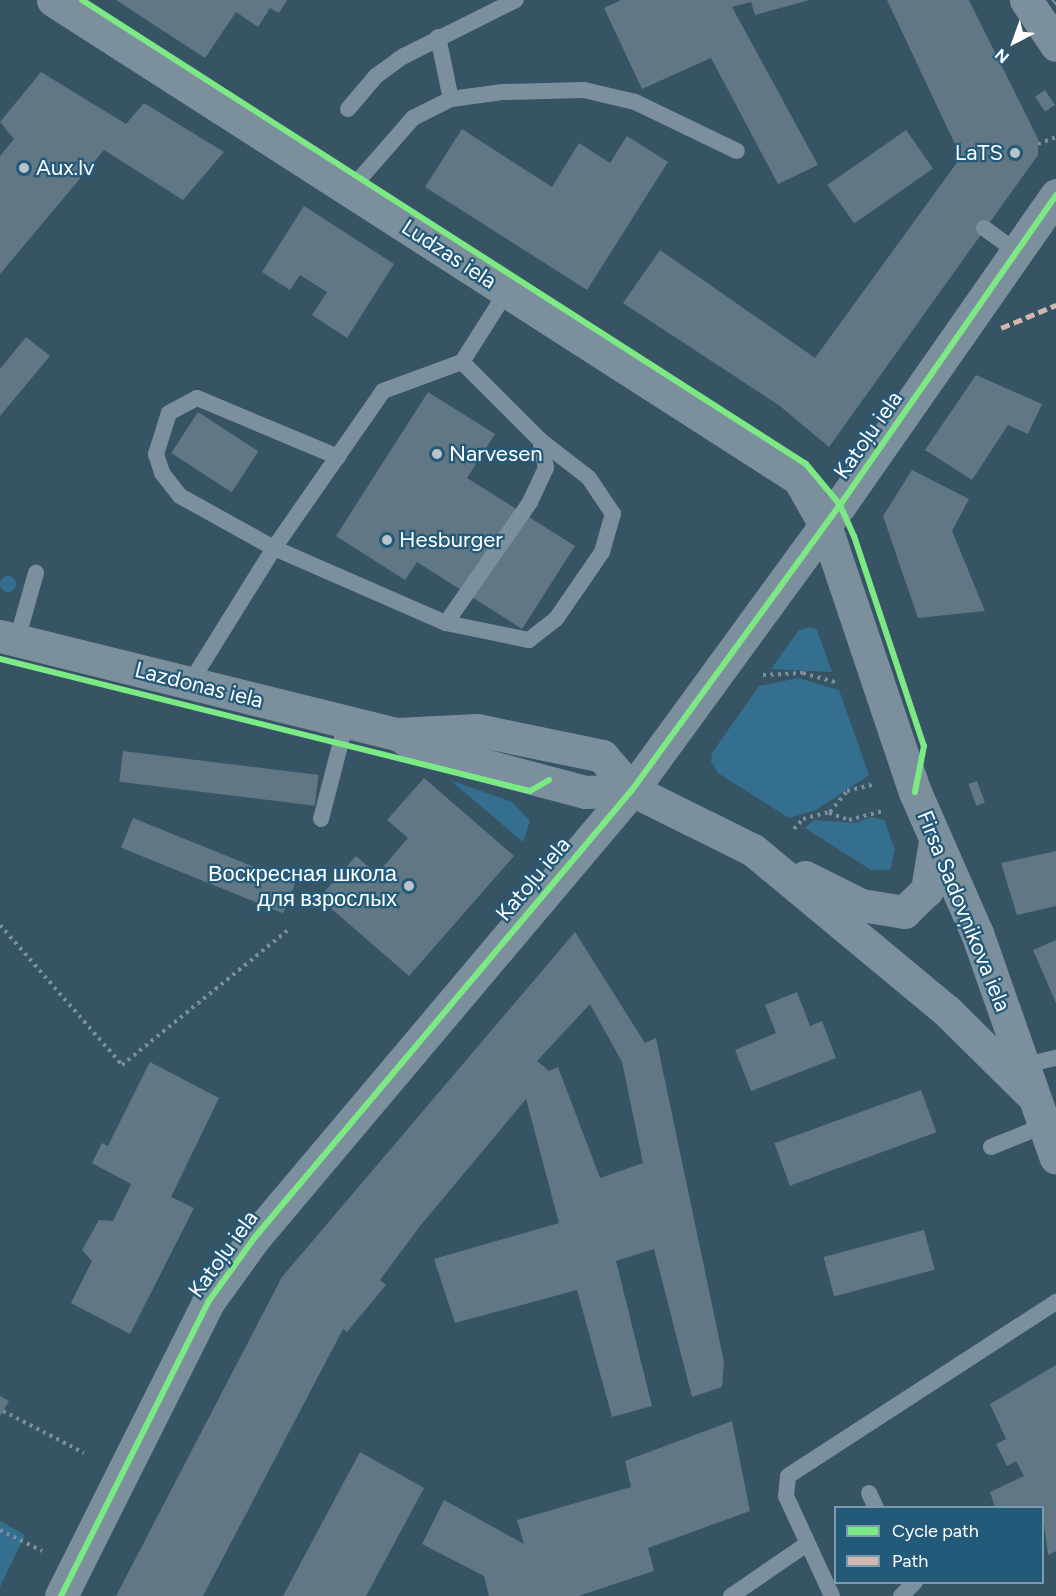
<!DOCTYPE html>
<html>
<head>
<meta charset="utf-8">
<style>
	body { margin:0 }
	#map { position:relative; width:1056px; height:1596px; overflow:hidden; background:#375465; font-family:Figtree,sans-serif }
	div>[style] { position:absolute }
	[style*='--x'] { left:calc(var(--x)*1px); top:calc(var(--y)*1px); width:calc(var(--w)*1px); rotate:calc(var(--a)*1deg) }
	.green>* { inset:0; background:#346f8f }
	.round { border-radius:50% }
	.building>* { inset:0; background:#617783; transform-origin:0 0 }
	.path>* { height:4px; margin-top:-2px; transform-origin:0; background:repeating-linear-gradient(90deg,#7b909c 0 3px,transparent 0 7.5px) }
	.service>* { height:16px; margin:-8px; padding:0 8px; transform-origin:8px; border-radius:8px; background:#7b909c }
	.minor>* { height:33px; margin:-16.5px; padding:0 16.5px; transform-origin:16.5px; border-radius:16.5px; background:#7b909c }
	.tertiary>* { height:33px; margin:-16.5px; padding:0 16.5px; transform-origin:16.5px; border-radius:16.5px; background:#7b909c }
	.tram>* { height:1.5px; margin:-0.75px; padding:0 0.75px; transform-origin:0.75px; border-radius:0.75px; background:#7d909c }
	.quiet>* { height:4.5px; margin-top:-2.25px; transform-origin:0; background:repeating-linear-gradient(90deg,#d1b7ad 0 9px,transparent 0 13.5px) }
	.cycleway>* { height:6px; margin:-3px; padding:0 3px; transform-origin:3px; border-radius:3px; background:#7ce984 }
	.dots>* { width:16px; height:16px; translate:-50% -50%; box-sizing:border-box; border:3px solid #235979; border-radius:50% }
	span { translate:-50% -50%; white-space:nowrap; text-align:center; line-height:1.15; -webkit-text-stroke:4.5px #235979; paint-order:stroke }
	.poi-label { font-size:22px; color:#fff }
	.right { translate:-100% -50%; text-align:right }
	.left { translate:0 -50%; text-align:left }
	.street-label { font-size:22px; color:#fff }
	.legend { position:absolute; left:834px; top:1506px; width:210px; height:78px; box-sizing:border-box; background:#235979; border:2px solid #7b9baf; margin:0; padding:8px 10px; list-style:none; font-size:18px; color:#fff }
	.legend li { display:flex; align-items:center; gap:12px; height:30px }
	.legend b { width:30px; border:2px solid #7b9baf }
	.north { position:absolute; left:984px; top:12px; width:60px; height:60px; -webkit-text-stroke:4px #235979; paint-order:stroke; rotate:221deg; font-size:16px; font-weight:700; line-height:24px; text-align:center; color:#fff }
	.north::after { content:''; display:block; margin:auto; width:21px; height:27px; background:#fff; clip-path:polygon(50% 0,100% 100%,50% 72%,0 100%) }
</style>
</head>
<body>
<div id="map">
	<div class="green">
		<i class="round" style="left:0;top:576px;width:16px;height:16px"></i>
		<i style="clip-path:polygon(809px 627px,817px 630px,832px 672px,771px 669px,798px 631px)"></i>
		<i style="clip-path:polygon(798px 678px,839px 690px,869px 775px,816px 810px,789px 818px,718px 773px,711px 762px,712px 753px,759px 686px)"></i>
		<i style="clip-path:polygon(450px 780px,512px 802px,530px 821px,523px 842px)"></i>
		<i style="clip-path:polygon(872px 817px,884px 820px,895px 850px,890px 870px,871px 870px,805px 828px,814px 820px,855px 823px)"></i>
		<i style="clip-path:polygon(0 1521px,25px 1535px,0 1587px)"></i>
	</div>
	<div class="building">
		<i style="clip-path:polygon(116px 0,287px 0,279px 13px,270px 8px,258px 27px,236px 12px,205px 58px)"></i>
		<i style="clip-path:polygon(621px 0,810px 0,755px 15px,751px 2px,732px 7px,818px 165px,778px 184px,711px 58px,642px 89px,604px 8px)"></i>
		<i style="clip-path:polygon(887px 0,969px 0,1038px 139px,1038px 155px,829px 447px,780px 406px,623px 303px,660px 250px,815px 358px,961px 157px)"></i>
		<i style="clip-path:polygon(41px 72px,126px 124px,144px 103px,224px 152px,183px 200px,104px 150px,0 274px,0 156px,14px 139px,0 122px)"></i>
		<i style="left:1045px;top:90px;width:18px;height:12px;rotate:56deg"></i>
		<i style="clip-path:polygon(462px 129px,552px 187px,579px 143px,610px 163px,627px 136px,668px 162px,587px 290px,425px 187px)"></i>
		<i style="left:906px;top:130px;width:47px;height:96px;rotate:55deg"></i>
		<i style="clip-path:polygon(304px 206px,394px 264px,347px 338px,312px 315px,327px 292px,300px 275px,290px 290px,262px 272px)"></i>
		<i style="clip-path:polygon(26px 337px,50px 356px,0 416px,0 369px)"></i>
		<i style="clip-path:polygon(976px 375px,1042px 404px,1028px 434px,1008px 425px,972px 480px,925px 450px)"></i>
		<i style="clip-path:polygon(428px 392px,495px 434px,467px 478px,575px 546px,522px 629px,417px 562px,405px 580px,336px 536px)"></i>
		<i style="left:198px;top:412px;width:72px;height:49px;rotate:33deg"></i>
		<i style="clip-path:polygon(912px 470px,969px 499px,952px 531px,985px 611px,918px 618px,883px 516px)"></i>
		<i style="left:123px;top:751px;width:197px;height:31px;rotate:7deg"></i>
		<i style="clip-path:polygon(424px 778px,514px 856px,409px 976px,319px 898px,356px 856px,377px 874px,408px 838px,387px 820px)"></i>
		<i style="left:977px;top:781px;width:23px;height:9px;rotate:70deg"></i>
		<i style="left:133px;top:818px;width:175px;height:32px;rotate:22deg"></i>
		<i style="clip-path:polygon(1056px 851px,1056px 906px,1017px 915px,1001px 863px)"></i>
		<i style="clip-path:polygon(evenodd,575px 932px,645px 1043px,656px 1038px,724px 1362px,722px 1387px,692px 1397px,654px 1249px,616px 1261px,652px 1406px,612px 1417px,577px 1290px,455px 1323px,434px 1259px,559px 1223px,526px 1099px,420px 1226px,380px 1280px,386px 1285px,347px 1332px,343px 1329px,203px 1596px,116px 1596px,282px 1277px,575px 932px,590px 1004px,622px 1062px,643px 1163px,600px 1178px,558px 1067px,549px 1071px,537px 1061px,590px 1004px)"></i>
		<i style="clip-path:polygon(1056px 940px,1056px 1003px,1033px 950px)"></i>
		<i style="clip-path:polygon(797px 992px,810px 1026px,822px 1021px,836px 1058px,751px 1091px,735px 1050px,776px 1033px,765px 1005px)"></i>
		<i style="clip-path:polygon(150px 1062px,219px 1098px,171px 1197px,194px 1208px,130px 1334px,71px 1303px,92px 1261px,82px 1250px,99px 1220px,113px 1221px,131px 1184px,92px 1163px,102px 1143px,108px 1146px)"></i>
		<i style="left:921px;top:1090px;width:45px;height:156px;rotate:70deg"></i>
		<i style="left:924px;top:1230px;width:41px;height:104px;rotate:75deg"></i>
		<i style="clip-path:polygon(1056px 1365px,1056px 1551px,1048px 1555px,1042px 1508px,995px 1508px,990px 1492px,1024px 1476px,1016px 1461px,1007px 1466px,996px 1444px,1006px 1439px,990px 1404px)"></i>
		<i style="clip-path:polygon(0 1396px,9px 1401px,0 1416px)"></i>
		<i style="clip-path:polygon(732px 1421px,750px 1511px,648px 1548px,654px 1571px,579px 1596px,489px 1596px,484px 1576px,422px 1544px,444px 1500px,524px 1544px,517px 1520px,631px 1487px,625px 1461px)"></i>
		<i style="clip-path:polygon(360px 1452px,424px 1488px,366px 1596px,283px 1596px)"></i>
	</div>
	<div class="path">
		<i style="--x:1038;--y:144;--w:19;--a:-21"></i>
		<i style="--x:763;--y:675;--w:40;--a:-2.9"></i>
		<i style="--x:803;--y:673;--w:36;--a:16"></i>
		<i style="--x:829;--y:813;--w:21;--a:19"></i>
		<i style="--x:849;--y:820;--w:34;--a:-15"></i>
		<i style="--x:794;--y:829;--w:13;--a:-48"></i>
		<i style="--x:803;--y:819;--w:28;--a:-15"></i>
		<i style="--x:830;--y:812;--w:27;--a:-51"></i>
		<i style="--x:847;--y:791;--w:29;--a:-14"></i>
		<i style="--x:0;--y:925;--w:186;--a:48.9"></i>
		<i style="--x:122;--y:1065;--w:213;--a:-39.1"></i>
		<i style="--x:3;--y:1411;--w:91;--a:27.4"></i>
		<i style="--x:0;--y:1530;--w:47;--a:26.6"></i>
	</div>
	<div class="service">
		<i style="--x:438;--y:37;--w:63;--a:78.2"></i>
		<i style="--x:348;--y:109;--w:43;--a:-49.7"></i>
		<i style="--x:376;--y:76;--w:34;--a:-36"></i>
		<i style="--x:404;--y:56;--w:125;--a:-26.6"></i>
		<i style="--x:350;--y:190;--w:96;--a:-48.8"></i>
		<i style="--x:413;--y:118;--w:42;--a:-26.6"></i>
		<i style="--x:451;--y:99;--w:52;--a:-7.7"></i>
		<i style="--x:503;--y:92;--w:81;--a:-1.4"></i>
		<i style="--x:584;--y:90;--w:52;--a:13.2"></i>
		<i style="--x:635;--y:102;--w:113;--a:25.7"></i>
		<i style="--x:984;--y:228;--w:41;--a:36"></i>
		<i style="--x:338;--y:457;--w:153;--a:-157.3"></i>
		<i style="--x:197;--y:398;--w:32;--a:152"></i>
		<i style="--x:169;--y:413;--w:43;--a:107.6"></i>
		<i style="--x:156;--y:454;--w:20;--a:72"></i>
		<i style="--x:162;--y:473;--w:29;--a:52"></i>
		<i style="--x:180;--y:496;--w:107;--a:29"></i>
		<i style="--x:274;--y:548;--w:188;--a:23.6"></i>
		<i style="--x:446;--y:623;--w:85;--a:11.6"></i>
		<i style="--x:529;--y:640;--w:34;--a:-38"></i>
		<i style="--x:556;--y:619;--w:81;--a:-55.5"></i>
		<i style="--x:602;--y:552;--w:40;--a:-74"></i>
		<i style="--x:613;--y:514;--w:43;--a:-123.7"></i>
		<i style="--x:589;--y:478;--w:62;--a:-142.2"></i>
		<i style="--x:540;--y:440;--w:110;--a:-135"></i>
		<i style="--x:446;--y:623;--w:147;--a:-55.2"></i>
		<i style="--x:530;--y:502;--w:38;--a:-65"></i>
		<i style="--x:546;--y:468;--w:29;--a:-102"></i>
		<i style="--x:17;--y:640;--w:70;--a:-74.2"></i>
		<i style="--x:190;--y:683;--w:159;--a:-58.1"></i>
		<i style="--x:274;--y:548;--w:191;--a:-55.2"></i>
		<i style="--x:383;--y:391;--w:84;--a:-20.2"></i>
		<i style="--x:462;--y:362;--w:84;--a:-57.6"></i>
		<i style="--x:321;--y:819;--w:100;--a:-75.5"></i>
		<i style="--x:1025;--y:1065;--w:32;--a:-13"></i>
		<i style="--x:991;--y:1147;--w:56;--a:-22"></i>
		<i style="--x:869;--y:1493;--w:17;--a:65"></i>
		<i style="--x:731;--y:1596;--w:92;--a:-34.4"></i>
		<i style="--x:832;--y:1596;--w:110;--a:-114.7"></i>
		<i style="--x:786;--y:1496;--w:20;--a:-84"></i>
		<i style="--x:788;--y:1476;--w:320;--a:-33"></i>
		<i style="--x:901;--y:1596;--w:20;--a:-45"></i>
	</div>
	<div class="minor">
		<i style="--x:61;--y:1596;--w:329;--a:-63.4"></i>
		<i style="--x:208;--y:1302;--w:80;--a:-54.1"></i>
		<i style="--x:255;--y:1237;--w:585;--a:-49.86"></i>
		<i style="--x:632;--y:790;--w:353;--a:-53.9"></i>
		<i style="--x:840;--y:505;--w:378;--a:-55.1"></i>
	</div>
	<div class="tertiary">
		<i style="--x:53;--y:0;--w:887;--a:32.7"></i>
		<i style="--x:799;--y:479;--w:53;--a:60.5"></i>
		<i style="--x:825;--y:525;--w:282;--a:71.4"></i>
		<i style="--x:915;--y:792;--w:154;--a:66.3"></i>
		<i style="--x:977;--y:933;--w:238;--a:70.7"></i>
		<i style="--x:1026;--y:0;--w:54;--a:56.3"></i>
		<i style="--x:0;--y:636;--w:409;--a:13.9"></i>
		<i style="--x:397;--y:734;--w:80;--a:-2.9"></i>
		<i style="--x:477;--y:730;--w:128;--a:11.7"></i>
		<i style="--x:602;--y:756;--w:45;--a:48.6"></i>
		<i style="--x:632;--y:790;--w:135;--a:26.4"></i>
		<i style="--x:753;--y:850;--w:251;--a:39.7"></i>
		<i style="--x:946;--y:1010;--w:117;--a:44.7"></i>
		<i style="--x:399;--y:735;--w:24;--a:33"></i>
		<i style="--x:419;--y:748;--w:172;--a:14.8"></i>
		<i style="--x:585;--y:792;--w:47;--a:-2.4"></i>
		<i style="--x:805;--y:877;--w:63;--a:26.6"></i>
		<i style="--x:861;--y:905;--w:44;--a:9.2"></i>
		<i style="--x:904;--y:912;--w:32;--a:-44"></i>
		<i style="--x:927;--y:890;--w:50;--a:-80.7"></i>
	</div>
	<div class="tram">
		<i style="--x:1053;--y:0;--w:5;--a:53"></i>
	</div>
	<div class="quiet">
		<i style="--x:1001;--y:328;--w:60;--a:-22.7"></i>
	</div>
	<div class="cycleway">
		<i style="--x:82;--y:0;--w:860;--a:32.66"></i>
		<i style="--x:806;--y:464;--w:53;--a:50.3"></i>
		<i style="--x:840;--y:505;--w:34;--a:66"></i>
		<i style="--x:854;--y:536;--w:221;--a:71.6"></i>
		<i style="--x:924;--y:746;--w:47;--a:101.1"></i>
		<i style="--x:0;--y:659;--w:546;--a:13.99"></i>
		<i style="--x:530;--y:791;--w:22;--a:-30"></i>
		<i style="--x:61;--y:1596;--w:329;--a:-63.4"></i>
		<i style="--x:208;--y:1302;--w:80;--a:-54.1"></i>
		<i style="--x:255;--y:1237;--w:585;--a:-49.86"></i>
		<i style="--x:632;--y:790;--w:353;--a:-53.9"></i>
		<i style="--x:840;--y:505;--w:378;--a:-55.1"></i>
	</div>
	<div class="dots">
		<i style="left:1015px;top:153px;background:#b9c3c9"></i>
		<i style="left:24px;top:168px;background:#b9c3c9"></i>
		<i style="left:437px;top:454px;background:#b9c3c9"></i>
		<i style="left:387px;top:540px;background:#b9c3c9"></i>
		<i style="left:409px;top:886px;background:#b9c3c9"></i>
	</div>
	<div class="poi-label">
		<span class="right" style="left:1003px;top:153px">LaTS</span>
		<span class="left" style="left:36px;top:168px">Aux.lv</span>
		<span class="left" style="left:449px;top:454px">Narvesen</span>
		<span class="left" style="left:399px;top:540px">Hesburger</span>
		<span class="right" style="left:397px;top:886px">Воскресная школа<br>для взрослых</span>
	</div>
	<div class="street-label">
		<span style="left:449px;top:254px;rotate:33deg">Ludzas iela</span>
		<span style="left:868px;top:435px;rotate:-55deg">Katoļu iela</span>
		<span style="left:199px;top:685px;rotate:14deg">Lazdonas iela</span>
		<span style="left:533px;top:879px;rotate:-50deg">Katoļu iela</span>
		<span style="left:964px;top:911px;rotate:68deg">Firsa Sadovņikova iela</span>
		<span style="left:223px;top:1254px;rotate:-54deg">Katoļu iela</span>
	</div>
	<ul class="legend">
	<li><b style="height:8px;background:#7ce984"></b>Cycle path</li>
	<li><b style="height:8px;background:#d1b7ad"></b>Path</li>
	</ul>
	<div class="north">N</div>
</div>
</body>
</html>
